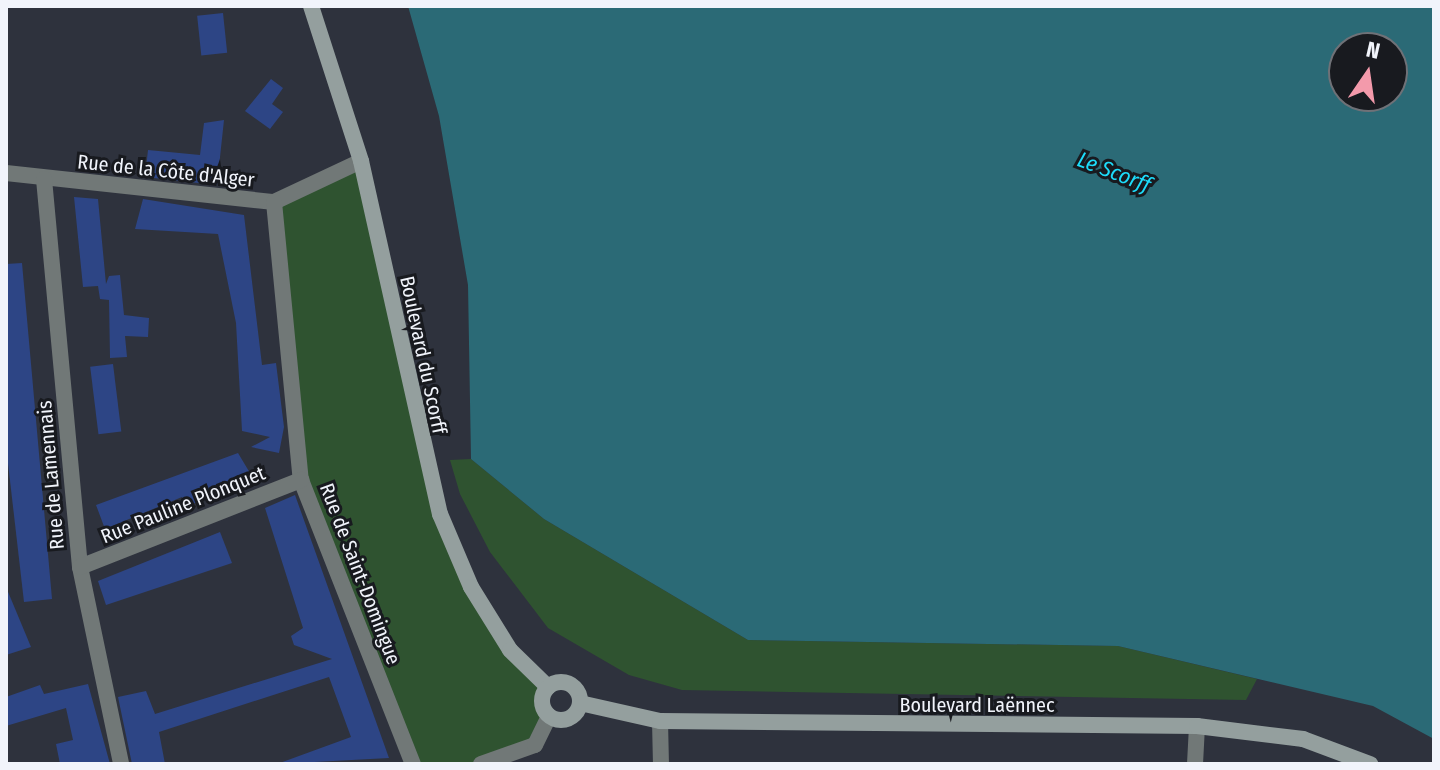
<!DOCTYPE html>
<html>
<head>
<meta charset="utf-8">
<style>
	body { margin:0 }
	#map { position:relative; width:1440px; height:770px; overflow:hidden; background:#2e323d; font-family:"Fira Sans Condensed",sans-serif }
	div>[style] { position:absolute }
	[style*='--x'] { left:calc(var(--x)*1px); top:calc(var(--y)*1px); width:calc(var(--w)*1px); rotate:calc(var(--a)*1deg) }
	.green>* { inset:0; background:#2f5330 }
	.water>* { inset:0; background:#2b6a76 }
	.building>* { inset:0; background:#2d4585; transform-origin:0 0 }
	.street>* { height:16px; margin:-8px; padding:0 8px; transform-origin:8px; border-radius:8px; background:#717877 }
	.secondary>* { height:16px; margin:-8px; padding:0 8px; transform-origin:8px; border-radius:8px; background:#949f9e }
	.secondary>.ring { margin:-8px; padding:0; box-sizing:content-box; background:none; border:16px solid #949f9e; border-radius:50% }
	span { translate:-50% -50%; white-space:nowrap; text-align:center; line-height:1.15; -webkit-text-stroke:6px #181a1f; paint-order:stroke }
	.street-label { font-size:20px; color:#f1f4fb }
	.water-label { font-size:22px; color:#1ddcfa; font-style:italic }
	.frame { position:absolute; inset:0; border:8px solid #f1f4fb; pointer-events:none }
	.north { position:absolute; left:1328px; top:32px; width:80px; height:80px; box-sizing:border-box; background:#181a1f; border:2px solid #6f7177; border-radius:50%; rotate:13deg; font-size:22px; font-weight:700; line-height:32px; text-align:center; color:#f1f4fb }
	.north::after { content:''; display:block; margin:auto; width:28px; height:36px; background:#f39aab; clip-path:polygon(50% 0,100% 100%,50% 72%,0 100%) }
</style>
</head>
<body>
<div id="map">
	<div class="green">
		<i style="clip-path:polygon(361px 161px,417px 426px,471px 587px,543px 693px,549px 716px,535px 745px,481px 764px,413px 764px,301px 480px,274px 202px)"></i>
		<i style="clip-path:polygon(471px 459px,544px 519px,748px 640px,1118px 646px,1257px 679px,1246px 700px,682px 690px,629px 675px,548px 628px,490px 552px,460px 494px,450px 460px)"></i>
	</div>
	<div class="water">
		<i style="clip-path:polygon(evenodd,408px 6px,1434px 6px,1434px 739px,1373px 706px,1118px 646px,748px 640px,544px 519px,471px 459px,468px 285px,439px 116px,408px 6px,1344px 48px,1392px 48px,1392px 96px,1344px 96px,1344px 48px)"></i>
	</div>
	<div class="building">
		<i style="left:223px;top:13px;width:40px;height:26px;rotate:84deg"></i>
		<i style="clip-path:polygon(271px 79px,283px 88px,272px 104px,283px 112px,270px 129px,245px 111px)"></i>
		<i style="clip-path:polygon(224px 120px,217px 185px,145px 177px,148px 150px,200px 155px,204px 123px)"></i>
		<i style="clip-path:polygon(74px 197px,98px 199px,106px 284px,109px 276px,120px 275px,124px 315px,149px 318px,148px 337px,125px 336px,127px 357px,110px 358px,109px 300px,100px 299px,98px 286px,83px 287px)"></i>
		<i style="clip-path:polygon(143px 199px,244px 215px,262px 365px,276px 363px,284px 427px,279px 453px,251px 447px,270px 437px,242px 431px,236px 323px,218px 234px,135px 229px)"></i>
		<i style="clip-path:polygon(22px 263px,52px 599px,24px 602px,6px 446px,6px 264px)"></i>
		<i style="left:113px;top:364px;width:68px;height:23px;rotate:83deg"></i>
		<i style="clip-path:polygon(238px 453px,256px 483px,186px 506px,182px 497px,105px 529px,96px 505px)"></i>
		<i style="clip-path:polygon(295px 495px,389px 758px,277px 764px,351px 737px,329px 677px,159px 732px,165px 764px,132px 764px,118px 697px,146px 691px,155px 714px,332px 659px,294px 645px,291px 636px,303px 628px,265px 508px)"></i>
		<i style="clip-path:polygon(220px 532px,232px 563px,106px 605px,98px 581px)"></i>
		<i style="clip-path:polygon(6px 587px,31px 647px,6px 655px)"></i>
		<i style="clip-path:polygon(88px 684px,110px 764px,60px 764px,56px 744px,73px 740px,66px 708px,6px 726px,6px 697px,40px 685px,44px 694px)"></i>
	</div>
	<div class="street">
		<i style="--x:6;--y:173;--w:270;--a:6.2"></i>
		<i style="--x:274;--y:202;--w:96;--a:-25.2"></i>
		<i style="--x:44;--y:179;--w:390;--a:84.7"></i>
		<i style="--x:80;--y:567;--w:201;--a:78.2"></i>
		<i style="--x:274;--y:202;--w:279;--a:84.5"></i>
		<i style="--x:301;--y:480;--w:305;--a:68.5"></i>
		<i style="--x:80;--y:567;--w:238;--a:-21.5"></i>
		<i style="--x:660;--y:721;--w:43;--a:88.7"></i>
		<i style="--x:481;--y:764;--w:57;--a:-19.4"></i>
		<i style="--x:535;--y:745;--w:32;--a:-64"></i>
		<i style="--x:1195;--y:764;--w:38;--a:-87"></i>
	</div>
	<div class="secondary">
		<i style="--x:311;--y:6;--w:163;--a:72.1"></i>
		<i style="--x:361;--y:161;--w:362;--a:77.4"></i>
		<i style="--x:440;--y:514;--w:79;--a:67"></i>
		<i style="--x:471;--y:587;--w:74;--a:58.2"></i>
		<i style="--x:510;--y:650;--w:53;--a:44.2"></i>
		<i class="ring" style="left:542px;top:682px;width:22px;height:22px"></i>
		<i style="--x:580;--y:703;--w:82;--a:12.7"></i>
		<i style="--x:660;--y:721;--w:537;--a:0.53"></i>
		<i style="--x:1197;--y:726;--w:107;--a:7"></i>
		<i style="--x:1303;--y:739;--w:72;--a:20.5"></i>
	</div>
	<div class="street-label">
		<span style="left:166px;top:171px;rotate:6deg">Rue de la Côte d'Alger</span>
		<span style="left:423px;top:355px;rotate:78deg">Boulevard du Scorff</span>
		<span style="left:51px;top:475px;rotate:-95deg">Rue de Lamennais</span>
		<span style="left:183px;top:505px;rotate:-22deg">Rue Pauline Plonquet</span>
		<span style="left:360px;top:574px;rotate:69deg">Rue de Saint-Domingue</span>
		<span style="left:977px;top:705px">Boulevard Laënnec</span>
	</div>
	<div class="water-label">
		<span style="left:1114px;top:172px;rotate:21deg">Le Scorff</span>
	</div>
	<div class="frame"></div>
	<div class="north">N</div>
</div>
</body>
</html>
